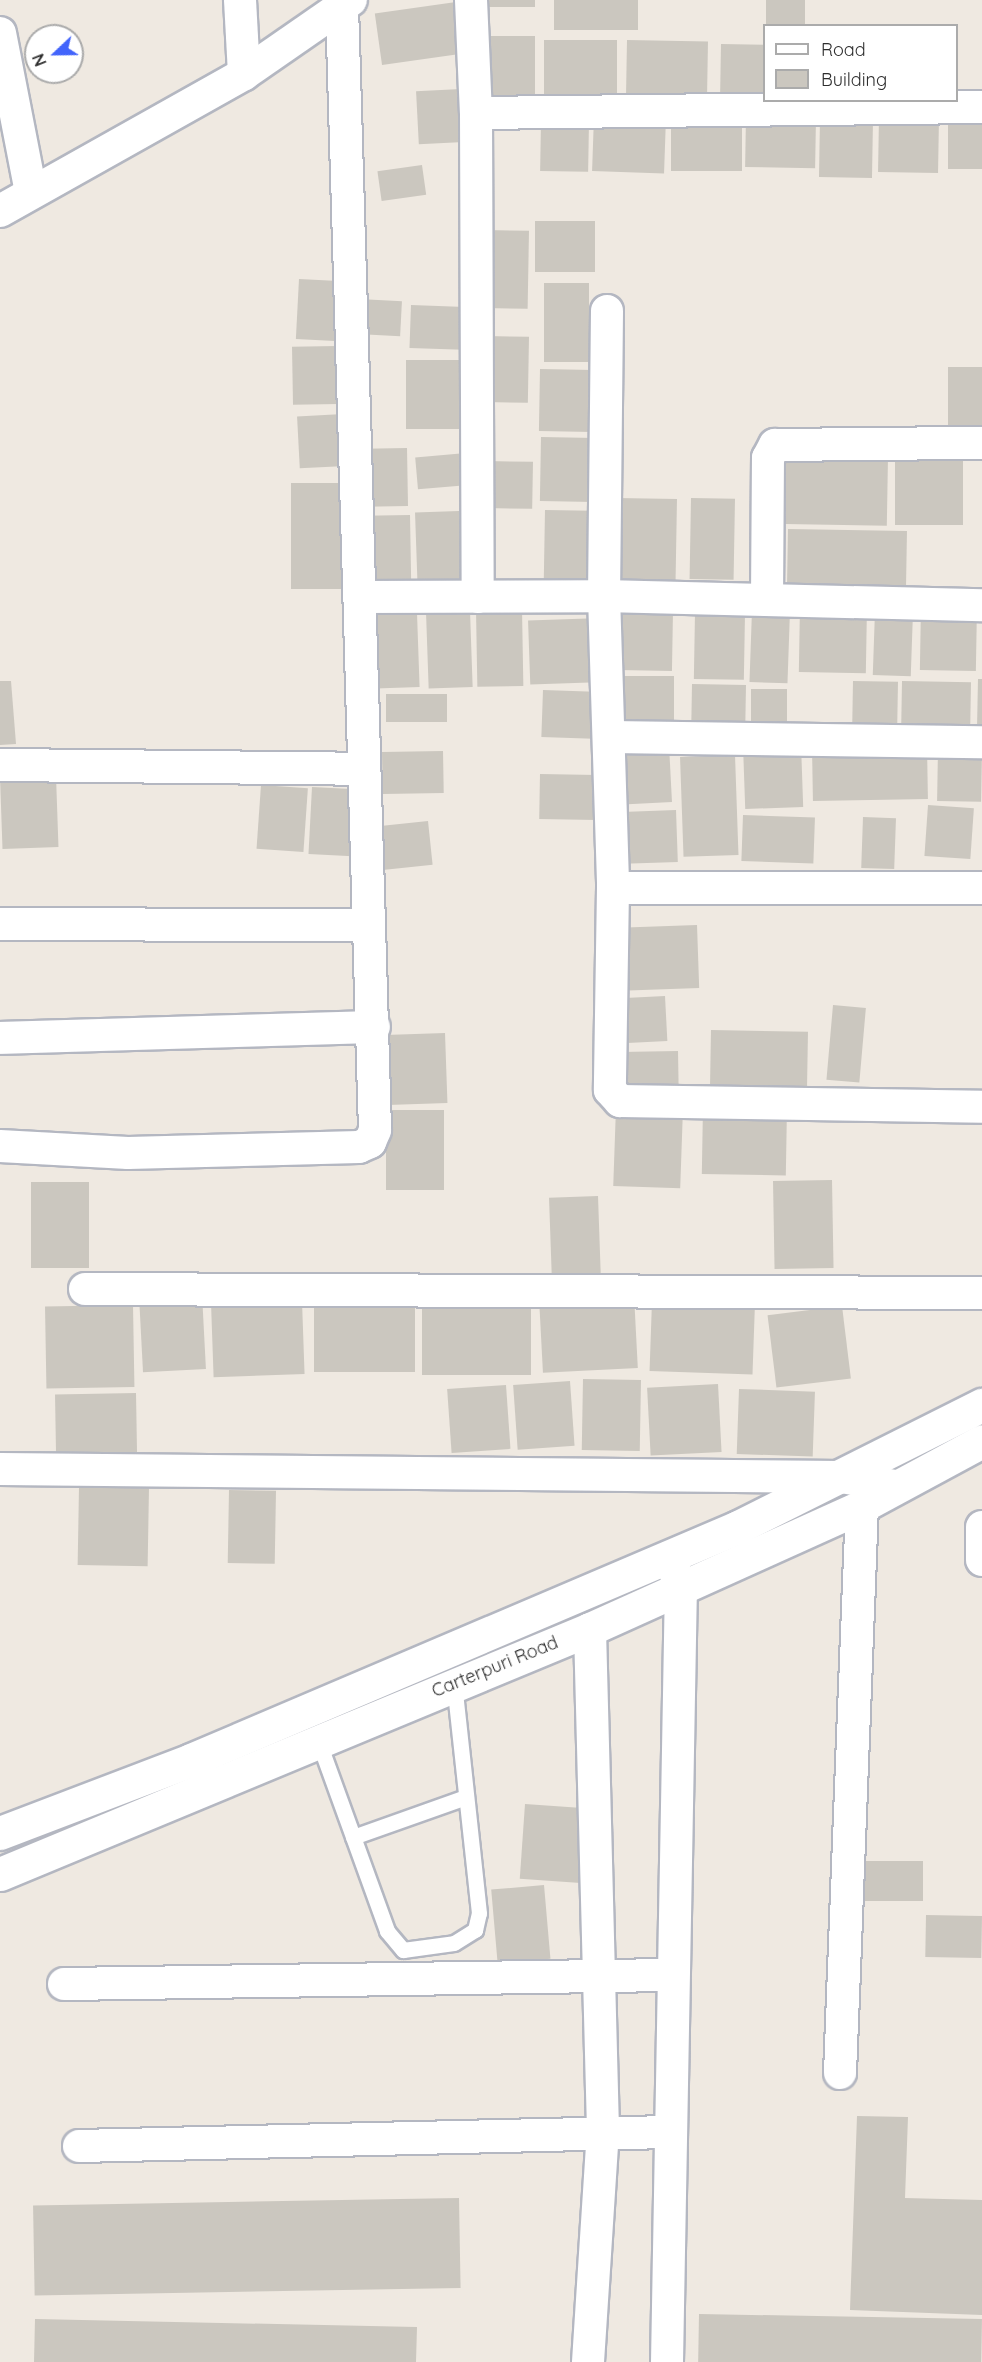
<!DOCTYPE html>
<html>
<head>
<meta charset="utf-8">
<style>
	body { margin:0 }
	#map { position:relative; width:982px; height:2362px; overflow:hidden; background:#efe9e1; font-family:Quicksand,sans-serif }
	div>[style] { position:absolute }
	[style*='--x'] { left:calc(var(--x)*1px); top:calc(var(--y)*1px); width:calc(var(--w)*1px); rotate:calc(var(--a)*1deg) }
	.building>* { inset:0; background:#cbc7bf; transform-origin:0 0 }
	.roads { filter:drop-shadow(2px 0 #b4b7c1) drop-shadow(-2px 0 #b4b7c1) drop-shadow(0 2px #b4b7c1) drop-shadow(0 -2px #b4b7c1) }
	.service>* { height:15px; margin:-7.5px; padding:0 7.5px; transform-origin:7.5px; border-radius:7.5px; background:#fff }
	.minor>* { height:32px; margin:-16px; padding:0 16px; transform-origin:16px; border-radius:16px; background:#fff }
	.secondary>* { height:33px; margin:-16.5px; padding:0 16.5px; transform-origin:16.5px; border-radius:16.5px; background:#fff }
	span { translate:-50% -50%; white-space:nowrap; text-align:center; line-height:1.15; -webkit-text-stroke:5px #fff; paint-order:stroke }
	.street-label { font-size:18px; color:#2e2e2e }
	.legend { position:absolute; left:763px; top:24px; width:195px; height:78px; box-sizing:border-box; background:#fff; border:2px solid #ababab; margin:0; padding:8px 10px; list-style:none; font-size:18px; color:#2e2e2e }
	.legend li { display:flex; align-items:center; gap:12px; height:30px }
	.legend b { width:30px; border:2px solid #ababab }
	.north { position:absolute; left:24px; top:24px; width:60px; height:60px; box-sizing:border-box; background:#fff; border:2px solid #ababab; border-radius:50%; rotate:248deg; font-size:16px; font-weight:700; line-height:24px; text-align:center; color:#2e2e2e }
	.north::after { content:''; display:block; margin:auto; width:21px; height:27px; background:#4264fb; clip-path:polygon(50% 0,100% 100%,50% 72%,0 100%) }
</style>
</head>
<body>
<div id="map">
	<div class="building">
		<i style="left:481px;top:0;width:54px;height:7px"></i>
		<i style="left:554px;top:0;width:84px;height:30px"></i>
		<i style="left:766px;top:0;width:39px;height:26px"></i>
		<i style="left:456px;top:2px;width:52px;height:82px;rotate:82deg"></i>
		<i style="left:484px;top:36px;width:51px;height:70px"></i>
		<i style="left:544px;top:40px;width:73px;height:59px"></i>
		<i style="left:627px;top:40px;width:81px;height:61px;rotate:1deg"></i>
		<i style="left:721px;top:44px;width:43px;height:54px;rotate:1deg"></i>
		<i style="left:461px;top:89px;width:53px;height:45px;rotate:87deg"></i>
		<i style="left:948px;top:115px;width:34px;height:54px"></i>
		<i style="left:594px;top:116px;width:72px;height:55px;rotate:2deg"></i>
		<i style="left:671px;top:116px;width:71px;height:55px"></i>
		<i style="left:746px;top:116px;width:70px;height:51px;rotate:1deg"></i>
		<i style="left:879px;top:117px;width:60px;height:55px;rotate:1deg"></i>
		<i style="left:820px;top:119px;width:53px;height:58px;rotate:1deg"></i>
		<i style="left:541px;top:121px;width:48px;height:50px;rotate:1deg"></i>
		<i style="left:422px;top:165px;width:30px;height:45px;rotate:82deg"></i>
		<i style="left:535px;top:221px;width:60px;height:51px"></i>
		<i style="left:484px;top:230px;width:45px;height:78px;rotate:1deg"></i>
		<i style="left:299px;top:279px;width:44px;height:60px;rotate:3deg"></i>
		<i style="left:544px;top:283px;width:45px;height:79px"></i>
		<i style="left:359px;top:299px;width:43px;height:35px;rotate:3deg"></i>
		<i style="left:411px;top:305px;width:61px;height:43px;rotate:2deg"></i>
		<i style="left:485px;top:336px;width:44px;height:66px;rotate:1deg"></i>
		<i style="left:337px;top:346px;width:58px;height:45px;rotate:89deg"></i>
		<i style="left:406px;top:360px;width:56px;height:69px"></i>
		<i style="left:948px;top:367px;width:34px;height:65px"></i>
		<i style="left:540px;top:369px;width:53px;height:62px;rotate:1deg"></i>
		<i style="left:343px;top:414px;width:52px;height:46px;rotate:87deg"></i>
		<i style="left:541px;top:437px;width:54px;height:64px;rotate:1deg"></i>
		<i style="left:407px;top:448px;width:58px;height:43px;rotate:89deg"></i>
		<i style="left:466px;top:453px;width:32px;height:51px;rotate:85deg"></i>
		<i style="left:786px;top:456px;width:102px;height:68px;rotate:1deg"></i>
		<i style="left:895px;top:459px;width:68px;height:66px"></i>
		<i style="left:486px;top:461px;width:47px;height:47px;rotate:1deg"></i>
		<i style="left:291px;top:483px;width:54px;height:106px"></i>
		<i style="left:617px;top:498px;width:60px;height:88px;rotate:1deg"></i>
		<i style="left:691px;top:498px;width:44px;height:81px;rotate:1deg"></i>
		<i style="left:545px;top:510px;width:47px;height:76px;rotate:1deg"></i>
		<i style="left:459px;top:511px;width:74px;height:44px;rotate:88deg"></i>
		<i style="left:410px;top:515px;width:73px;height:46px;rotate:89deg"></i>
		<i style="left:788px;top:529px;width:119px;height:65px;rotate:1deg"></i>
		<i style="left:800px;top:605px;width:67px;height:67px;rotate:1deg"></i>
		<i style="left:921px;top:605px;width:56px;height:65px;rotate:1deg"></i>
		<i style="left:522px;top:609px;width:77px;height:46px;rotate:89deg"></i>
		<i style="left:620px;top:610px;width:53px;height:60px;rotate:1deg"></i>
		<i style="left:752px;top:610px;width:38px;height:72px;rotate:2deg"></i>
		<i style="left:470px;top:611px;width:76px;height:44px;rotate:88deg"></i>
		<i style="left:875px;top:611px;width:38px;height:64px;rotate:2deg"></i>
		<i style="left:417px;top:613px;width:74px;height:44px;rotate:88deg"></i>
		<i style="left:695px;top:613px;width:50px;height:66px;rotate:1deg"></i>
		<i style="left:602px;top:618px;width:64px;height:74px;rotate:88deg"></i>
		<i style="left:618px;top:676px;width:56px;height:54px"></i>
		<i style="clip-path:polygon(978px 679px,982px 679px,982px 728px,977px 728px)"></i>
		<i style="clip-path:polygon(0 681px,11px 681px,16px 744px,0 745px)"></i>
		<i style="left:853px;top:681px;width:45px;height:46px;rotate:1deg"></i>
		<i style="left:902px;top:681px;width:69px;height:49px;rotate:1deg"></i>
		<i style="left:692px;top:684px;width:54px;height:50px;rotate:1deg"></i>
		<i style="left:751px;top:689px;width:36px;height:45px"></i>
		<i style="left:543px;top:690px;width:59px;height:47px;rotate:2deg"></i>
		<i style="left:447px;top:694px;width:28px;height:61px;rotate:90deg"></i>
		<i style="left:801px;top:744px;width:63px;height:58px;rotate:88deg"></i>
		<i style="left:669px;top:745px;width:57px;height:54px;rotate:87deg"></i>
		<i style="left:927px;top:746px;width:53px;height:115px;rotate:89deg"></i>
		<i style="left:938px;top:749px;width:44px;height:52px;rotate:1deg"></i>
		<i style="left:443px;top:751px;width:42px;height:61px;rotate:89deg"></i>
		<i style="left:735px;top:755px;width:100px;height:55px;rotate:88deg"></i>
		<i style="left:540px;top:774px;width:57px;height:45px;rotate:1deg"></i>
		<i style="left:56px;top:776px;width:71px;height:56px;rotate:88deg"></i>
		<i style="left:261px;top:785px;width:47px;height:64px;rotate:4deg"></i>
		<i style="left:312px;top:787px;width:44px;height:67px;rotate:3deg"></i>
		<i style="left:928px;top:805px;width:46px;height:51px;rotate:4deg"></i>
		<i style="left:676px;top:810px;width:52px;height:54px;rotate:88deg"></i>
		<i style="left:743px;top:815px;width:72px;height:46px;rotate:2deg"></i>
		<i style="left:863px;top:817px;width:33px;height:51px;rotate:2deg"></i>
		<i style="left:428px;top:821px;width:44px;height:55px;rotate:84deg"></i>
		<i style="left:697px;top:925px;width:63px;height:78px;rotate:88deg"></i>
		<i style="left:665px;top:996px;width:45px;height:50px;rotate:87deg"></i>
		<i style="left:833px;top:1005px;width:33px;height:75px;rotate:5deg"></i>
		<i style="left:711px;top:1030px;width:97px;height:57px;rotate:1deg"></i>
		<i style="left:445px;top:1033px;width:70px;height:60px;rotate:88deg"></i>
		<i style="left:678px;top:1051px;width:41px;height:58px;rotate:89deg"></i>
		<i style="left:703px;top:1106px;width:84px;height:68px;rotate:1deg"></i>
		<i style="left:616px;top:1107px;width:67px;height:79px;rotate:2deg"></i>
		<i style="left:444px;top:1110px;width:80px;height:58px;rotate:90deg"></i>
		<i style="left:832px;top:1180px;width:88px;height:59px;rotate:89deg"></i>
		<i style="left:31px;top:1182px;width:58px;height:86px"></i>
		<i style="left:598px;top:1196px;width:78px;height:49px;rotate:88deg"></i>
		<i style="left:202px;top:1294px;width:75px;height:63px;rotate:87deg"></i>
		<i style="left:634px;top:1295px;width:73px;height:95px;rotate:87deg"></i>
		<i style="left:422px;top:1297px;width:109px;height:78px"></i>
		<i style="left:314px;top:1299px;width:101px;height:73px"></i>
		<i style="left:302px;top:1301px;width:73px;height:91px;rotate:88deg"></i>
		<i style="left:652px;top:1301px;width:103px;height:70px;rotate:2deg"></i>
		<i style="left:133px;top:1305px;width:82px;height:88px;rotate:89deg"></i>
		<i style="left:842px;top:1306px;width:73px;height:75px;rotate:83deg"></i>
		<i style="left:583px;top:1379px;width:58px;height:71px;rotate:1deg"></i>
		<i style="left:570px;top:1381px;width:65px;height:57px;rotate:86deg"></i>
		<i style="left:718px;top:1384px;width:68px;height:71px;rotate:87deg"></i>
		<i style="left:506px;top:1385px;width:64px;height:59px;rotate:86deg"></i>
		<i style="left:739px;top:1389px;width:76px;height:65px;rotate:2deg"></i>
		<i style="left:136px;top:1393px;width:59px;height:81px;rotate:89deg"></i>
		<i style="left:79px;top:1487px;width:70px;height:78px;rotate:1deg"></i>
		<i style="left:229px;top:1490px;width:47px;height:73px;rotate:1deg"></i>
		<i style="left:525px;top:1804px;width:61px;height:75px;rotate:4deg"></i>
		<i style="left:864px;top:1861px;width:59px;height:40px"></i>
		<i style="left:544px;top:1885px;width:74px;height:53px;rotate:85deg"></i>
		<i style="left:926px;top:1915px;width:56px;height:42px;rotate:1deg"></i>
		<i style="clip-path:polygon(857px 2116px,908px 2117px,905px 2198px,982px 2200px,982px 2315px,850px 2310px)"></i>
		<i style="left:459px;top:2198px;width:90px;height:426px;rotate:89deg"></i>
		<i style="left:699px;top:2314px;width:283px;height:48px;rotate:1deg"></i>
		<i style="clip-path:polygon(35px 2319px,417px 2327px,416px 2362px,34px 2362px)"></i>
	</div>
	<div class="roads">
		<div class="service">
			<i style="--x:318;--y:1740;--w:203;--a:70.1"></i>
			<i style="--x:387;--y:1931;--w:25;--a:50"></i>
			<i style="--x:403;--y:1950;--w:51;--a:-7.8"></i>
			<i style="--x:454;--y:1943;--w:25;--a:-32"></i>
			<i style="--x:475;--y:1930;--w:17;--a:-77"></i>
			<i style="--x:479;--y:1913;--w:230;--a:-96.2"></i>
			<i style="--x:353;--y:1837;--w:120;--a:-19.5"></i>
		</div>
		<div class="minor">
			<i style="--x:240;--y:0;--w:74;--a:86.9"></i>
			<i style="--x:471;--y:0;--w:113;--a:87.5"></i>
			<i style="--x:476;--y:113;--w:484;--a:89.8"></i>
			<i style="--x:0;--y:33;--w:162;--a:79"></i>
			<i style="--x:476;--y:113;--w:506;--a:-0.68"></i>
			<i style="--x:0;--y:211;--w:280;--a:-29.3"></i>
			<i style="--x:244;--y:74;--w:130;--a:-34.7"></i>
			<i style="--x:607;--y:311;--w:285;--a:90.6"></i>
			<i style="--x:604;--y:596;--w:292;--a:88.2"></i>
			<i style="--x:613;--y:888;--w:202;--a:90.9"></i>
			<i style="--x:610;--y:1090;--w:15;--a:48"></i>
			<i style="--x:620;--y:1101;--w:362;--a:0.9"></i>
			<i style="--x:360;--y:597;--w:244;--a:-0.2"></i>
			<i style="--x:604;--y:596;--w:378;--a:1.4"></i>
			<i style="--x:767;--y:600;--w:142;--a:-89.6"></i>
			<i style="--x:768;--y:458;--w:15;--a:-62"></i>
			<i style="--x:775;--y:445;--w:207;--a:-0.6"></i>
			<i style="--x:610;--y:737;--w:372;--a:0.8"></i>
			<i style="--x:0;--y:765;--w:364;--a:0.6"></i>
			<i style="--x:613;--y:888;--w:369;--a:0"></i>
			<i style="--x:0;--y:924;--w:369;--a:0.2"></i>
			<i style="--x:0;--y:1038;--w:374;--a:-1.7"></i>
			<i style="--x:0;--y:1146;--w:128;--a:3.1"></i>
			<i style="--x:128;--y:1153;--w:231;--a:-1.5"></i>
			<i style="--x:359;--y:1147;--w:12;--a:-24"></i>
			<i style="--x:370;--y:1142;--w:13;--a:-67"></i>
			<i style="--x:375;--y:1130;--w:1123;--a:-91.68"></i>
			<i style="--x:85;--y:1289;--w:897;--a:0.26"></i>
			<i style="--x:0;--y:1469;--w:841;--a:0.55"></i>
			<i style="--x:841;--y:1477;--w:55;--a:9.5"></i>
			<i style="--x:982;--y:1527;--w:33;--a:90"></i>
			<i style="--x:64;--y:1984;--w:608;--a:-0.85"></i>
			<i style="--x:840;--y:2073;--w:567;--a:-87.78"></i>
			<i style="--x:79;--y:2146;--w:589;--a:-1.36"></i>
			<i style="--x:588;--y:2362;--w:232;--a:-86.3"></i>
			<i style="--x:603;--y:2130;--w:501;--a:-91.49"></i>
			<i style="--x:667;--y:2362;--w:775;--a:-88.97"></i>
			<i style="--x:681;--y:1587;--w:22;--a:-112"></i>
		</div>
		<div class="secondary">
			<i style="--x:0;--y:1833;--w:204;--a:-20.9"></i>
			<i style="--x:191;--y:1760;--w:595;--a:-23.07"></i>
			<i style="--x:738;--y:1527;--w:273;--a:-26.6"></i>
			<i style="--x:0;--y:1874;--w:639;--a:-22.55"></i>
			<i style="--x:590;--y:1629;--w:299;--a:-24.3"></i>
			<i style="--x:862;--y:1506;--w:136;--a:-28.4"></i>
		</div>
	</div>
	<div class="street-label">
		<span style="left:495px;top:1667px;rotate:-22deg">Carterpuri Road</span>
	</div>
	<ul class="legend">
	<li><b style="height:8px;background:#fff"></b>Road</li>
	<li><b style="height:16px;background:#cbc7bf"></b>Building</li>
	</ul>
	<div class="north">N</div>
</div>
</body>
</html>
